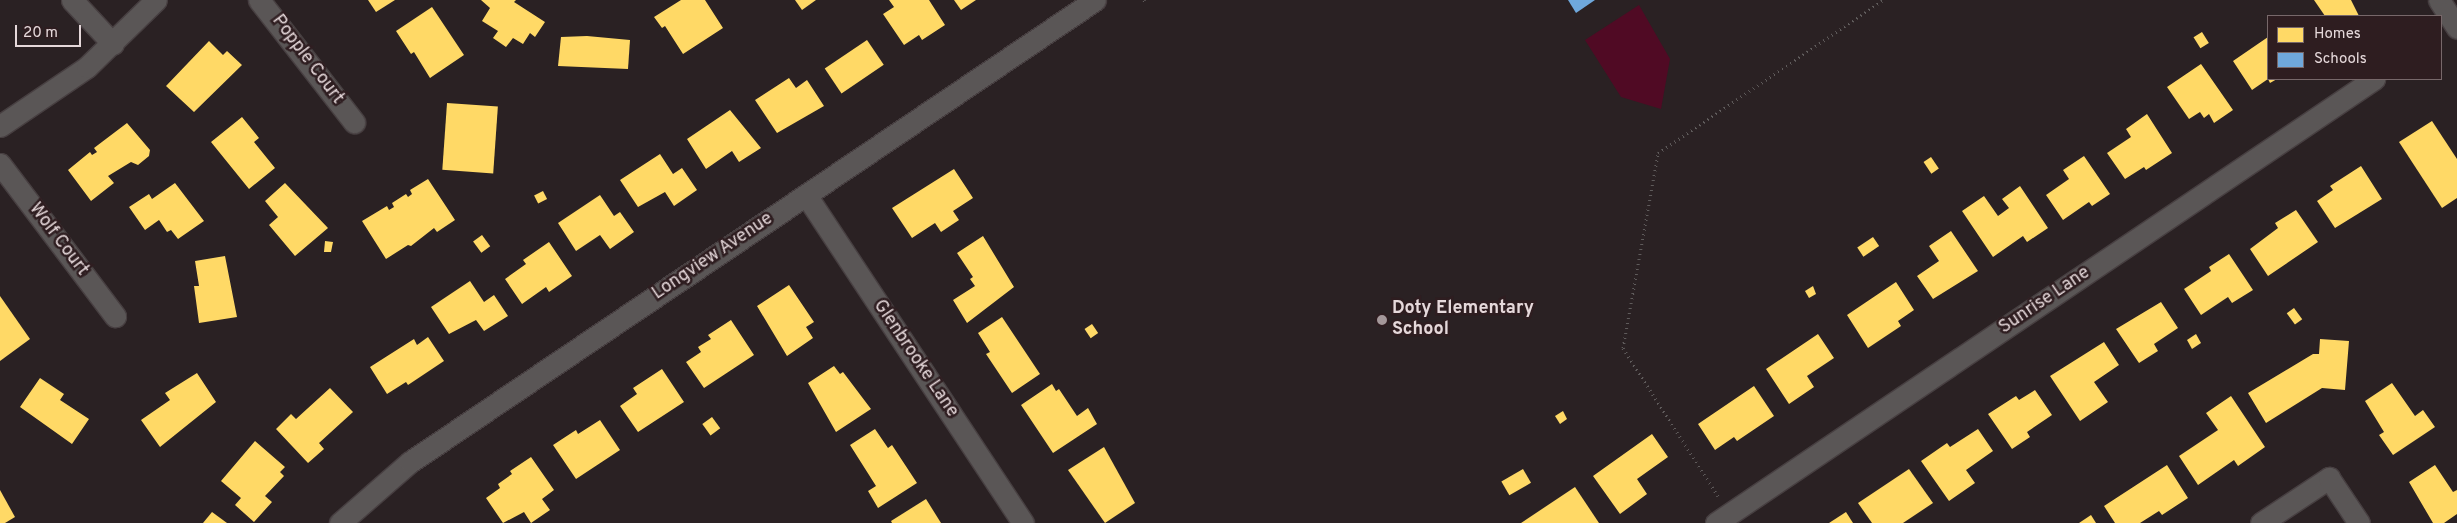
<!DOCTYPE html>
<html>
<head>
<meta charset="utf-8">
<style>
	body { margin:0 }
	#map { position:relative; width:2457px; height:523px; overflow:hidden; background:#2a2123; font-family:Overpass,sans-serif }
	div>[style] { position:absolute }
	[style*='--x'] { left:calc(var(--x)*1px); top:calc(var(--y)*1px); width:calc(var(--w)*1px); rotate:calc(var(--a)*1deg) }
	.green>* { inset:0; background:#500a24 }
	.homes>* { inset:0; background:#ffd966; transform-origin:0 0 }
	.schools>* { inset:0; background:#6fa8dc }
	.path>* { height:3px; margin-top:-1.5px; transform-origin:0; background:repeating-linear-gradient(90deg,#5f5b5b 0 1px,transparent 0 5px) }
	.roads { filter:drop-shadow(1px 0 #473f41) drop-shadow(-1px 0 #473f41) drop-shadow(0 1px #473f41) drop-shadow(0 -1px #473f41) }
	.minor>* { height:21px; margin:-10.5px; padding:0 10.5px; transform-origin:10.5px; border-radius:10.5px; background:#5a5656 }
	.dots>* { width:14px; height:14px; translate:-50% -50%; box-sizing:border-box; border:2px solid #2e1d20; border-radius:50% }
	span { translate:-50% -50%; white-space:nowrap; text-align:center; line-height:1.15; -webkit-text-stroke:5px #2e1d20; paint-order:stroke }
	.street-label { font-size:18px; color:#e5d8da }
	.poi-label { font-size:18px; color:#e5d8da; font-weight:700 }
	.left { translate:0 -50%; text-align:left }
	.legend { position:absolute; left:2267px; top:15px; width:175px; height:65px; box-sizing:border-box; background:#2e1d20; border:1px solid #77686a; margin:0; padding:6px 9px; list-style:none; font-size:15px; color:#e5d8da }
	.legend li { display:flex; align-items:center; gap:10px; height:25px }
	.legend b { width:25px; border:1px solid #77686a }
	.scale { position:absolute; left:15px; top:25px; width:66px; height:22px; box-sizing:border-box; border:2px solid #e5d8da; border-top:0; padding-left:6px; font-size:15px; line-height:18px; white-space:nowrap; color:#e5d8da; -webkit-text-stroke:4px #2e1d20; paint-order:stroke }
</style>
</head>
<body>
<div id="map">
	<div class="green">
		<i style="clip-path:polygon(1639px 5px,1670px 59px,1661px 109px,1621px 97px,1585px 40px)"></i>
	</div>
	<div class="homes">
		<i style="clip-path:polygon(368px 0,395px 0,376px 12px)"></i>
		<i style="clip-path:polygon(481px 0,516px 0,514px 2px,545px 22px,535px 37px,530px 33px,523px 44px,513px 38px,506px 47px,493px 38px,498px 31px,482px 21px,490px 8px)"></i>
		<i style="clip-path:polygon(681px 0,705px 0,723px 28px,683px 54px,665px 26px,662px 28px,654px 17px)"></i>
		<i style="clip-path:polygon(795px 0,816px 0,802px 10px)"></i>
		<i style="clip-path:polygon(889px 0,929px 0,945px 25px,922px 40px,919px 35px,904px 45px,883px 14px,894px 7px)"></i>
		<i style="clip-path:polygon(954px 0,976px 0,961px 10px)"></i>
		<i style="clip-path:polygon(2314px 0,2351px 0,2359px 16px,2325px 16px)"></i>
		<i style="clip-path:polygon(432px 7px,464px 55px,430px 78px,414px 52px,411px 54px,396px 31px)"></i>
		<i style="left:2202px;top:32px;width:13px;height:10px;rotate:58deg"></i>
		<i style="clip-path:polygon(587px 36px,630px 40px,628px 69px,558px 66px,561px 37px)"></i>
		<i style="clip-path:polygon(2268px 37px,2268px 79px,2277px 79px,2270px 83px,2268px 79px,2252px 90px,2233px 61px)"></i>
		<i style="left:867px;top:40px;width:30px;height:51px;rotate:56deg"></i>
		<i style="clip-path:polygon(209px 41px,223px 55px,227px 51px,242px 65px,194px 112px,166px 86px)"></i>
		<i style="clip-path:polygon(2201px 64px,2233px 110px,2214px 123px,2209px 114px,2204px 118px,2200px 112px,2189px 119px,2167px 87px)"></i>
		<i style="clip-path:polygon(789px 78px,796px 88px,807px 80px,824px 106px,777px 133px,755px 100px)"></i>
		<i style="left:447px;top:103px;width:51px;height:67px;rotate:4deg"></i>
		<i style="clip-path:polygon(730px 110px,761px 148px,739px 162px,732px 151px,706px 169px,687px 139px)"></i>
		<i style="clip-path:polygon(2147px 114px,2172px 153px,2146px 170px,2144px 167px,2125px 179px,2107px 153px,2131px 137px,2126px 129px)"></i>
		<i style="clip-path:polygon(242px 117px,259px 138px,254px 142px,275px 168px,249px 189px,211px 142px)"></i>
		<i style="clip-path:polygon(2432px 121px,2457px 159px,2457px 198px,2442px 208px,2399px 142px)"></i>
		<i style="clip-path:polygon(127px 123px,150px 150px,149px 156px,138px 165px,131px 162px,108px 176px,114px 183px,91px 201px,68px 170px,90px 152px,92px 155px,97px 152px,94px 148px)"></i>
		<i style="clip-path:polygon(660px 154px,673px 174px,682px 168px,697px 190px,674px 206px,665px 192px,638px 207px,620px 180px)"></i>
		<i style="clip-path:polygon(2084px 156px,2110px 194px,2092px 206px,2089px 202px,2063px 220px,2046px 195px,2069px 179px,2063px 170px)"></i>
		<i style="left:1931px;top:157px;width:14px;height:9px;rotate:56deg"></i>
		<i style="clip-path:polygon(2361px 166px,2382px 199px,2335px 228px,2317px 201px,2333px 190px,2330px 186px)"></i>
		<i style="clip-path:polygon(954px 169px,973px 198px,953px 211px,959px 220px,941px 232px,935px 223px,912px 238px,892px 208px)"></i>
		<i style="clip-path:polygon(428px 179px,455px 220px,437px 232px,434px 228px,411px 246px,408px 245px,386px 259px,362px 221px,387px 206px,389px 210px,394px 207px,392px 203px,406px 194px,408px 197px,412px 194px,410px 190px)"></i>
		<i style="clip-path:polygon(175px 183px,204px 221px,178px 239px,171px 230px,167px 232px,159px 220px,145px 230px,129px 207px,149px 194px,152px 199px)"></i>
		<i style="clip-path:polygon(285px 183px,328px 228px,295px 256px,269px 225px,278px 217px,265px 201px)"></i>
		<i style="clip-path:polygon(2020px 186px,2048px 228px,2027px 242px,2023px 236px,1993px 257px,1962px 211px,1984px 196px,1998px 216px,2009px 208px,2002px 199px)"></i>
		<i style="left:543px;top:191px;width:9px;height:10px;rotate:63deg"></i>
		<i style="clip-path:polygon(600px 195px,614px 216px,620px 212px,634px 232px,610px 249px,600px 235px,576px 251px,558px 223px)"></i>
		<i style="clip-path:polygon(2296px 210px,2318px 242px,2268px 276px,2250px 249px,2278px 228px,2275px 223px)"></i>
		<i style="clip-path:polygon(1951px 231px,1978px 271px,1933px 299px,1917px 276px,1939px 261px,1929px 246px)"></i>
		<i style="left:482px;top:235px;width:14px;height:11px;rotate:54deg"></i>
		<i style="clip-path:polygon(983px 236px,1014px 287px,967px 323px,953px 300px,975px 286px,970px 279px,973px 277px,957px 253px)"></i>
		<i style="left:1873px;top:237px;width:11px;height:19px;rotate:56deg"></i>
		<i style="clip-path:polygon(325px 241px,333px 242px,331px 252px,324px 252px)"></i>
		<i style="clip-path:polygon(549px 242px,572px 276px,549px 292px,546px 287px,522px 304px,505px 279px,526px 264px,523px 260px)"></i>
		<i style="clip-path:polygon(2229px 254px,2253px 290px,2232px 303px,2228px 297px,2201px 315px,2184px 289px,2211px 271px,2209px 267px)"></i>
		<i style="clip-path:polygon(225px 256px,237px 317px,199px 323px,194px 286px,199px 286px,195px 261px)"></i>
		<i style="clip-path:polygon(470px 281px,484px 302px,494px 295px,508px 316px,484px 331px,476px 320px,449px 334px,431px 307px)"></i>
		<i style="clip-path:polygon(1896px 282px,1914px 310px,1898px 321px,1901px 326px,1868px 348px,1847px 315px)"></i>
		<i style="clip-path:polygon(789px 285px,814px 322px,806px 327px,813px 338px,787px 356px,757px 306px)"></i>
		<i style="clip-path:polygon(1813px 286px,1816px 294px,1809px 298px,1805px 291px)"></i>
		<i style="clip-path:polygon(0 296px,30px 339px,0 361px)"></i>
		<i style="clip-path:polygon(2161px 302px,2178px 328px,2154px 344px,2158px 351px,2139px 363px,2116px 329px)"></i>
		<i style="left:2294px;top:308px;width:14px;height:9px;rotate:54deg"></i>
		<i style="clip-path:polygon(1002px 317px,1040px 374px,1012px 393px,986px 354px,990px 352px,978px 333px)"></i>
		<i style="clip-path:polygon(731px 320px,754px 355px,704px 388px,686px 362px,701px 352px,698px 347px,711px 339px,708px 335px)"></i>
		<i style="left:1092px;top:324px;width:11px;height:9px;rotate:56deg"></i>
		<i style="clip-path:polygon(1818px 334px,1834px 358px,1807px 376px,1814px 387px,1789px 404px,1766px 369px)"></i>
		<i style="clip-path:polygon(2196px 334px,2201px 343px,2192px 349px,2187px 340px)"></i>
		<i style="clip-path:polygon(428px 337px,444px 361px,408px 385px,406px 382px,387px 394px,370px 367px,414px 339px,417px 345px)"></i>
		<i style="clip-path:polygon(2320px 339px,2349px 341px,2345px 390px,2322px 388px,2266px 423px,2248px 393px,2313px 354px,2319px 354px)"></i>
		<i style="clip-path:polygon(2104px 342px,2119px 365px,2094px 382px,2108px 402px,2080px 421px,2050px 376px)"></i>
		<i style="clip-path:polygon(834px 366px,840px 374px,843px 372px,871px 409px,836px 432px,808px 383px)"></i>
		<i style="clip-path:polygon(662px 369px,684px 402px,638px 432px,620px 406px,637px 394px,633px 388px)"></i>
		<i style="clip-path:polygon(197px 373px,216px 402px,160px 447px,141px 420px,170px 400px,165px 393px)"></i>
		<i style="clip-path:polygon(40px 378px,64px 394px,60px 400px,89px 419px,72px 444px,20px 407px)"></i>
		<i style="clip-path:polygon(2392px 383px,2415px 416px,2423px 410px,2435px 427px,2393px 455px,2379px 435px,2384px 432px,2365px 401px)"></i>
		<i style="clip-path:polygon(1052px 384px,1056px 391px,1059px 389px,1077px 416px,1088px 408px,1097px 424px,1053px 453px,1021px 405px)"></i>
		<i style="clip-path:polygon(1754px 386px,1774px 416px,1737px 441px,1734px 437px,1715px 450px,1698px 424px)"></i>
		<i style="clip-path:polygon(330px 388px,353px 412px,319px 443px,324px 449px,308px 463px,276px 429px,291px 414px,296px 419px)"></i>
		<i style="clip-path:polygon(2035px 390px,2052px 415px,2027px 432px,2030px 437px,2012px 449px,1988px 414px,2016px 396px,2019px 400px)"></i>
		<i style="clip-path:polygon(2231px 396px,2265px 447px,2238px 466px,2234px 460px,2198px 485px,2179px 456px,2218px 430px,2206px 413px)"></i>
		<i style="clip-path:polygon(1563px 411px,1567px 419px,1560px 424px,1555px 416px)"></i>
		<i style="left:712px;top:417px;width:14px;height:12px;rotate:54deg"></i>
		<i style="clip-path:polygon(600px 420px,620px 450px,576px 479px,553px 445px,576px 430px,578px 434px)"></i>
		<i style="clip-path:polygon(875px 429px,888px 448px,892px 445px,917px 483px,878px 508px,868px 491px,876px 486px,850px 445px)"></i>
		<i style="clip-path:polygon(1978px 429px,1993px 451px,1966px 470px,1975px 483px,1949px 501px,1921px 461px,1947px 443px,1950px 447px)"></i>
		<i style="clip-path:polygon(1652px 434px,1668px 457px,1637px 479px,1647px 494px,1620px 514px,1593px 476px)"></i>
		<i style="clip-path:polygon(255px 441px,285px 467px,280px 472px,284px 476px,265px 496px,272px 502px,254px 522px,235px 505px,241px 498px,221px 481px)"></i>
		<i style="clip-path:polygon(1104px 447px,1135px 503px,1105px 523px,1068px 470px)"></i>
		<i style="clip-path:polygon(531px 457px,554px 490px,542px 499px,550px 510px,531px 523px,524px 512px,503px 523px,486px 498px,500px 488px,498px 484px,512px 474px,510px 471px)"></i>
		<i style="clip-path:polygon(2167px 465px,2188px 498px,2162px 515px,2159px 511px,2140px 523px,2115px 523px,2104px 506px)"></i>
		<i style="clip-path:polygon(2435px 465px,2453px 492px,2457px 490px,2457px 514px,2444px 523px,2433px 523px,2409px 482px)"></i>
		<i style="left:1523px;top:469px;width:16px;height:25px;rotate:60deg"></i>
		<i style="clip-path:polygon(1909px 469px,1933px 503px,1903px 523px,1872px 523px,1858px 503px)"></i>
		<i style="clip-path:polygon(1575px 487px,1599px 523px,1521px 523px)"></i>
		<i style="clip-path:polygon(0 490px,15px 517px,5px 523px,0 523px)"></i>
		<i style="clip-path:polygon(926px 499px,941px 523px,892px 523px,891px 521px)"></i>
		<i style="clip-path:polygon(212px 512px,227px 523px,203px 523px)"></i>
		<i style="clip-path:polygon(1846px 512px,1853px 523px,1829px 523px)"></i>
		<i style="clip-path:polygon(2091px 515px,2096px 523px,2079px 523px)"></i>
	</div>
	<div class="schools">
		<i style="clip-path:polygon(1568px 0,1595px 0,1576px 13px)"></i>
	</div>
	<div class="path">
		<i style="--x:1144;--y:0;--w:4;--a:63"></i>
		<i style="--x:1718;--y:496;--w:176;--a:-122.7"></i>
		<i style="--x:1623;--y:348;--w:198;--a:-79.8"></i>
		<i style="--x:1658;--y:153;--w:272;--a:-34.2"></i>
	</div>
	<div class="roads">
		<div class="minor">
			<i style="--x:72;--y:0;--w:60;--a:47"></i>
			<i style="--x:259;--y:0;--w:155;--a:52.1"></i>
			<i style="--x:2439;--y:0;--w:33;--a:57"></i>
			<i style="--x:0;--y:126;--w:105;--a:-34.1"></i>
			<i style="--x:87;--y:67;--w:96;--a:-44.2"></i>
			<i style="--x:0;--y:164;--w:191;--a:52.9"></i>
			<i style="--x:806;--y:195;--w:393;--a:56.5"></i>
			<i style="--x:340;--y:523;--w:93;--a:-41.1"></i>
			<i style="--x:410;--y:462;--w:826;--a:-34"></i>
			<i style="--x:1716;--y:523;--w:794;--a:-34.01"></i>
			<i style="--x:2261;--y:523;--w:82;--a:-33.5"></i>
			<i style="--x:2329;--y:478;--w:54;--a:56.3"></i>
		</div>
	</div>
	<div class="dots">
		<i style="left:1382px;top:320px;background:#a4989a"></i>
	</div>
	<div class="street-label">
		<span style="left:307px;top:60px;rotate:53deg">Popple Court</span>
		<span style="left:58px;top:240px;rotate:53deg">Wolf Court</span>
		<span style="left:713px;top:257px;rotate:-34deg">Longview Avenue</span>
		<span style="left:2045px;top:301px;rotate:-34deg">Sunrise Lane</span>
		<span style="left:915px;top:359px;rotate:56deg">Glenbrooke Lane</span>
	</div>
	<div class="poi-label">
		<span class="left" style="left:1392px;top:320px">Doty Elementary<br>School</span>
	</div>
	<ul class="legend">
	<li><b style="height:14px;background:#ffd966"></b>Homes</li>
	<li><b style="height:14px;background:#6fa8dc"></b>Schools</li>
	</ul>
	<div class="scale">20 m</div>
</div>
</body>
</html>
